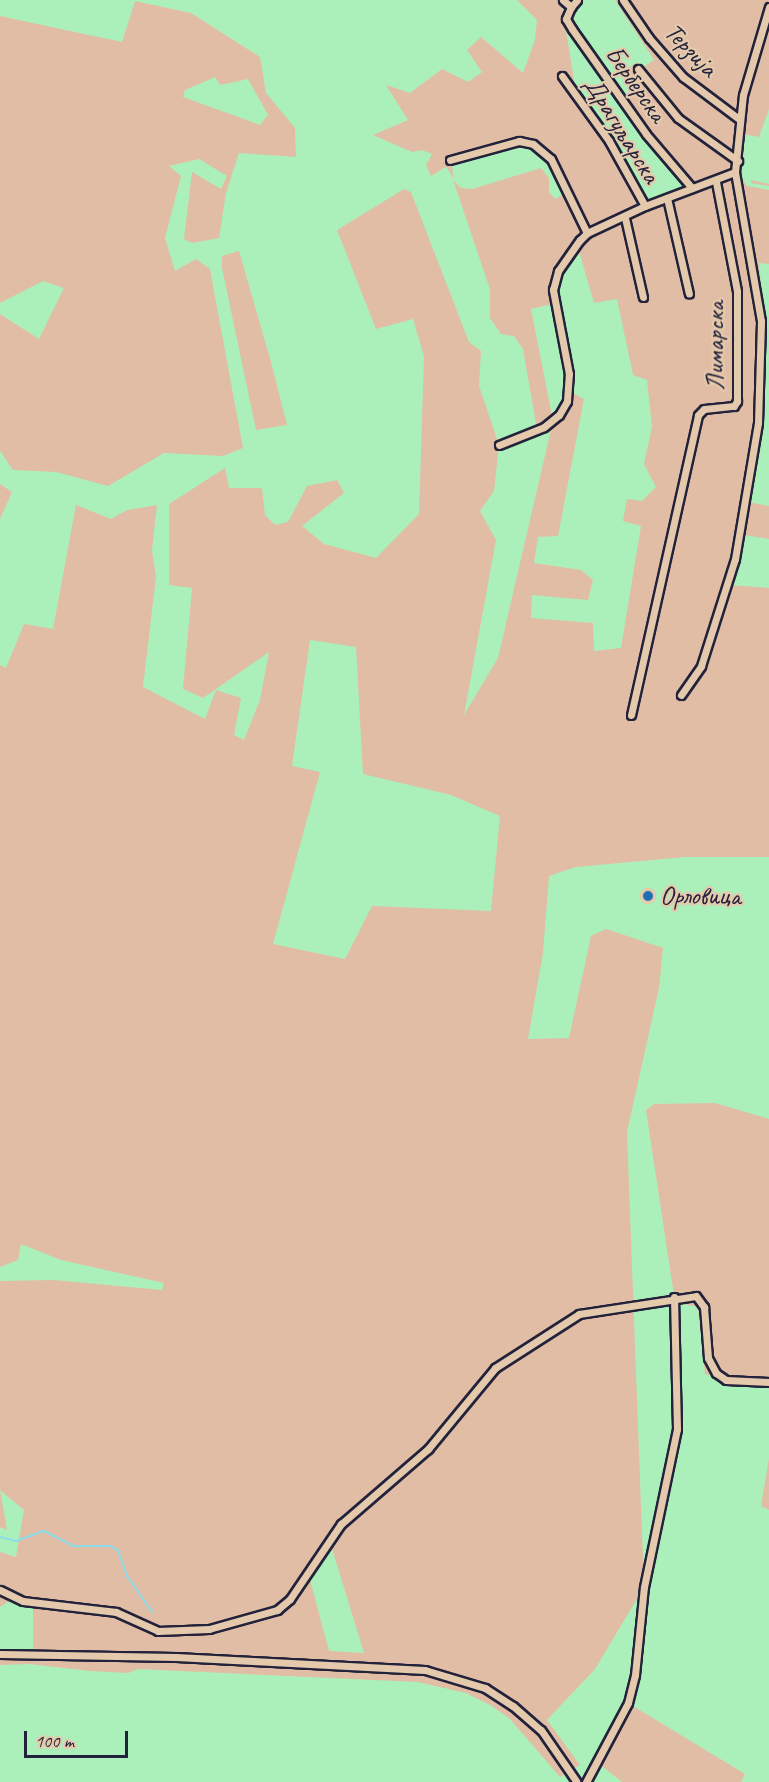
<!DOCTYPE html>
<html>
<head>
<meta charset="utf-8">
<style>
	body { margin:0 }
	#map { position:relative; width:769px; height:1782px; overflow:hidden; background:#e2bda5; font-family:Caveat,sans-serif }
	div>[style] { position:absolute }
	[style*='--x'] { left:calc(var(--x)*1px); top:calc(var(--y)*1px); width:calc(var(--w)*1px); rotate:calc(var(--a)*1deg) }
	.green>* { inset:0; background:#abf0bb }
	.stream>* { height:2px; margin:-1px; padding:0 1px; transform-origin:1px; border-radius:1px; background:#8ddcea }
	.roads { filter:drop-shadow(2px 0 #22223b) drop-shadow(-2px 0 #22223b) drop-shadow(0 2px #22223b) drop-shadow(0 -2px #22223b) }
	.minor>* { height:7px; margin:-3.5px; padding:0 3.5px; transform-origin:3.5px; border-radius:3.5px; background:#e5c9ac }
	.dots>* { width:16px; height:16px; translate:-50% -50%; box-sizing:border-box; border:3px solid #e5c9ac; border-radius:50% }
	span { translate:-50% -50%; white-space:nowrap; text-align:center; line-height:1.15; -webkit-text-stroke:4.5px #e5c9ac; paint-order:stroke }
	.street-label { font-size:26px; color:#22223b }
	.poi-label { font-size:26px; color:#22223b }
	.left { translate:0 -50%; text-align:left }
	.scale { position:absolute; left:24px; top:1731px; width:104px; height:27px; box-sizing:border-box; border:3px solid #22223b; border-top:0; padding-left:8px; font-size:18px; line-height:21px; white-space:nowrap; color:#22223b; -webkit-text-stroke:4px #e5c9ac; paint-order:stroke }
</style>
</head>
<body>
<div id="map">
	<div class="green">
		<i style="clip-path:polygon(evenodd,0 0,517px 0,537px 20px,535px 40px,523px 73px,481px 37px,467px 50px,482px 72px,468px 82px,442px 69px,410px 93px,386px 85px,408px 120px,373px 135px,412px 152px,422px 150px,432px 154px,426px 165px,431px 176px,446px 167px,451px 174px,490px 289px,490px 318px,501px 334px,514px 336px,523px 349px,537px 430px,553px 421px,531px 309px,552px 304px,555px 279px,577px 244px,594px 303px,617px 299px,633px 375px,647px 380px,652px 427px,644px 464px,656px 487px,642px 501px,627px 499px,623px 521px,641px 526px,621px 648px,594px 651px,593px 623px,531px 618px,532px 595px,588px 600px,593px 580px,581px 570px,534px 563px,538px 537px,558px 536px,584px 399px,569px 391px,553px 421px,498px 658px,464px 715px,496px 540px,480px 511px,494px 491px,499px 445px,479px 386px,481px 351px,469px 342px,411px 192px,404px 189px,337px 230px,376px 329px,413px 319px,424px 356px,419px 514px,376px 558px,324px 544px,302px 526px,344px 493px,337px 480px,307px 486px,288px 522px,275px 525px,265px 515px,262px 488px,229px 488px,225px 468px,169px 504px,169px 585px,192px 588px,183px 689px,203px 698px,269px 652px,260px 700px,244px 740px,234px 735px,241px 698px,216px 690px,205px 719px,143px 687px,156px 577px,152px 550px,157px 505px,127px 510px,111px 519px,76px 505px,53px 629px,24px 624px,6px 668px,0 665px,0 519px,12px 492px,0 484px,0 451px,13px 470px,56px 472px,108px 486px,164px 453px,223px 456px,243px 448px,210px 269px,196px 259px,175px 271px,165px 238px,181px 176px,169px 166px,199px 159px,227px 176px,221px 189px,192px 172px,184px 239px,192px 243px,219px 238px,226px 193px,239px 153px,296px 157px,295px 128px,266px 93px,260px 57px,191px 13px,135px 1px,122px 42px,0 16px,0 0,239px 251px,271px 362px,287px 425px,256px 430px,222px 268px,222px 256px,239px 251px)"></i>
		<i style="clip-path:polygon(561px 0,615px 0,654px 60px,642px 68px,637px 62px,622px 73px,633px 90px,621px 97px,692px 188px,645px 206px,576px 92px)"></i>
		<i style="clip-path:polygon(215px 77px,220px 85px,248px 79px,268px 115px,260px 125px,183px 97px,185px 90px)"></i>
		<i style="clip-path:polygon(769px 109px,769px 184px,751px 180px,751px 183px,769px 186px,769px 190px,747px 186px,739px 174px,741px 134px,759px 137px)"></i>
		<i style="clip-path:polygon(526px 145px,546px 158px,566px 193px,555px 199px,549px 192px,549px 178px,541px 168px,472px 189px,461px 188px,453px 180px,452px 161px,476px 159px)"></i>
		<i style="clip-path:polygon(759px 263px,769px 264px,769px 506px,748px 502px,763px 411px,764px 321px)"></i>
		<i style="clip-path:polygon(43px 281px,64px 288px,39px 339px,0 314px,0 303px)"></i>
		<i style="clip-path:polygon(744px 535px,769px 539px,769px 588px,730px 585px)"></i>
		<i style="clip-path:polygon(310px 640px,356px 647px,363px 774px,451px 795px,500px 816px,491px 911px,372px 906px,345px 959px,273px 944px,320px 772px,292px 766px)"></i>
		<i style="clip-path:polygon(685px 857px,769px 857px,769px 1119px,715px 1103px,654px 1104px,646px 1110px,675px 1302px,698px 1307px,705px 1374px,726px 1380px,769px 1381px,769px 1458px,761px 1506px,769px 1510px,769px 1782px,741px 1782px,745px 1774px,628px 1703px,598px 1763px,622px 1782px,0 1782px,0 1665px,29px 1664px,90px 1671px,128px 1673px,138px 1669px,418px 1682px,466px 1693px,492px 1706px,510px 1719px,560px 1777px,580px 1765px,547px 1720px,595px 1669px,644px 1587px,627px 1132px,659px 988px,663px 948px,606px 929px,591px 936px,569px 1038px,528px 1039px,543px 953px,549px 876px,576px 867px)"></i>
		<i style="clip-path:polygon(21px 1244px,61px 1260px,164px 1283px,162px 1290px,53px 1280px,0 1281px,0 1267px,18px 1260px)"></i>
		<i style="clip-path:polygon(0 1490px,24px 1510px,16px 1557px,0 1552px,0 1527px,7px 1530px)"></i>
		<i style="clip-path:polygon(329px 1539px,364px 1653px,329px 1651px,308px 1572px)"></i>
		<i style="clip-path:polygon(14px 1598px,33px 1603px,33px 1652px,0 1654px,0 1607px)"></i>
	</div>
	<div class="stream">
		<i style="--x:0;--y:1537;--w:16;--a:14"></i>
		<i style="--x:16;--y:1541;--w:30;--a:-20"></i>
		<i style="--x:44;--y:1531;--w:34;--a:27"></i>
		<i style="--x:74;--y:1546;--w:36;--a:0"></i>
		<i style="--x:110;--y:1546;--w:9;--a:27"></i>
		<i style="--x:118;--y:1550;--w:28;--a:71"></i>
		<i style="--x:127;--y:1576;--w:44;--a:55.2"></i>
	</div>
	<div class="roads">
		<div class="minor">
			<i style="--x:563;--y:0;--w:11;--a:41"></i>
			<i style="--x:571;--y:7;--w:13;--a:113"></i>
			<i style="--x:566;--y:19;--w:12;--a:59"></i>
			<i style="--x:572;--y:29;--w:128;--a:54.8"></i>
			<i style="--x:646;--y:134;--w:71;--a:49.6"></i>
			<i style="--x:623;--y:0;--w:46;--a:55.6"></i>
			<i style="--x:649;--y:38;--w:52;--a:48.9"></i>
			<i style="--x:683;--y:77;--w:70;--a:36.9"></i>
			<i style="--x:571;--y:7;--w:9;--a:-49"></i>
			<i style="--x:638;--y:69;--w:63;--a:50.8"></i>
			<i style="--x:678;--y:118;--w:74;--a:35.6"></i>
			<i style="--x:562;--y:76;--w:80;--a:54.1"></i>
			<i style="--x:609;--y:141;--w:74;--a:61"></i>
			<i style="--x:450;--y:160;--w:72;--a:-15.4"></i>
			<i style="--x:519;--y:141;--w:14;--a:12"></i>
			<i style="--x:533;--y:144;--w:23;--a:40"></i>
			<i style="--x:551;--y:159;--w:82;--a:64.1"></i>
			<i style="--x:667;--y:198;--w:98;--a:77.1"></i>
			<i style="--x:625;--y:218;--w:81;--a:77.2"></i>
			<i style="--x:499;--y:445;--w:48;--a:-21.8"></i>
			<i style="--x:544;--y:427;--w:19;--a:-39"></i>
			<i style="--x:559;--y:415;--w:16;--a:-60"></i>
			<i style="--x:567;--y:401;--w:27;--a:-86"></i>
			<i style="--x:569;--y:374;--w:86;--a:-100.8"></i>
			<i style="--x:553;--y:290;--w:20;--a:-75"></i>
			<i style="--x:558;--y:271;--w:38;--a:-55"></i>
			<i style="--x:580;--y:240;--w:10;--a:-45"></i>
			<i style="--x:587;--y:233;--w:64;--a:-25"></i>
			<i style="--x:645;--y:206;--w:96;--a:-20.7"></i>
			<i style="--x:735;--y:172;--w:77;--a:-84.1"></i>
			<i style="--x:743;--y:95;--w:92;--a:-73.5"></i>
			<i style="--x:681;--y:695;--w:35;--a:-55"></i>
			<i style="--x:701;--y:666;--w:112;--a:-72.4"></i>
			<i style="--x:735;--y:559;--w:138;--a:-80.4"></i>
			<i style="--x:758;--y:423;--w:102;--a:-88.3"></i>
			<i style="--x:761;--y:321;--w:151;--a:-99.9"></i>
			<i style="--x:631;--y:715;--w:307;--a:-77.4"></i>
			<i style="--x:698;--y:415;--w:8;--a:-45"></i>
			<i style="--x:704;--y:409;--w:30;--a:-6"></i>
			<i style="--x:734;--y:406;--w:6;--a:-59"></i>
			<i style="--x:737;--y:401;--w:110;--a:-90"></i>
			<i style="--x:737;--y:291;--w:111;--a:-100.9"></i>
			<i style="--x:0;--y:1590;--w:25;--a:26"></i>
			<i style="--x:23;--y:1601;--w:94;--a:6.7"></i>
			<i style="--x:116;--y:1612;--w:46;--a:24.3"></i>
			<i style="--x:158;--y:1631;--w:51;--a:-2.2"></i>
			<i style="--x:209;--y:1629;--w:71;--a:-15.6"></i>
			<i style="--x:277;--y:1610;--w:17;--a:-40"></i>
			<i style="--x:290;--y:1599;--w:91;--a:-55.8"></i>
			<i style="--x:341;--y:1524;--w:115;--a:-40.8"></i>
			<i style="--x:428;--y:1449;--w:105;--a:-50.4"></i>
			<i style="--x:495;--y:1368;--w:100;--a:-32.7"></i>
			<i style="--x:579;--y:1314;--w:118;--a:-8.7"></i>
			<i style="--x:696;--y:1296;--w:14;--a:54"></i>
			<i style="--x:704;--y:1307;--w:51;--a:85.5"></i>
			<i style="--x:708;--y:1358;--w:17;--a:62"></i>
			<i style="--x:716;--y:1373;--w:12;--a:35"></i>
			<i style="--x:726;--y:1380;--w:43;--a:2.7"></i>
			<i style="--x:0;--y:1654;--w:176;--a:1"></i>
			<i style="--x:176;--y:1657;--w:249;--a:3"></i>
			<i style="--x:425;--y:1670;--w:63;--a:16.7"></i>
			<i style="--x:485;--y:1688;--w:33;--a:33"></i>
			<i style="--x:513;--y:1706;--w:37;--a:41"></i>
			<i style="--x:541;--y:1730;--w:62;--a:55.5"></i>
			<i style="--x:586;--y:1782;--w:89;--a:-62"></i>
			<i style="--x:628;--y:1703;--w:29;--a:-76"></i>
			<i style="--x:635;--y:1675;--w:88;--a:-84.2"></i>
			<i style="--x:644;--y:1587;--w:161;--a:-78.2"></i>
			<i style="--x:677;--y:1429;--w:132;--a:-91.3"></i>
		</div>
	</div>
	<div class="dots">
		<i style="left:648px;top:896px;background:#1f6fb2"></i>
	</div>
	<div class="street-label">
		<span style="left:691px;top:50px;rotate:46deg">Терзија</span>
		<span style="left:636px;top:84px;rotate:55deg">Берберска</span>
		<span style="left:622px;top:130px;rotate:58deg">Драгуљарска</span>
		<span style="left:715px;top:346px;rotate:-90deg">Лимарска</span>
	</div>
	<div class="poi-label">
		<span class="left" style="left:660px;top:896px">Орловица</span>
	</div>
	<div class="scale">100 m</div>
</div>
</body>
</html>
